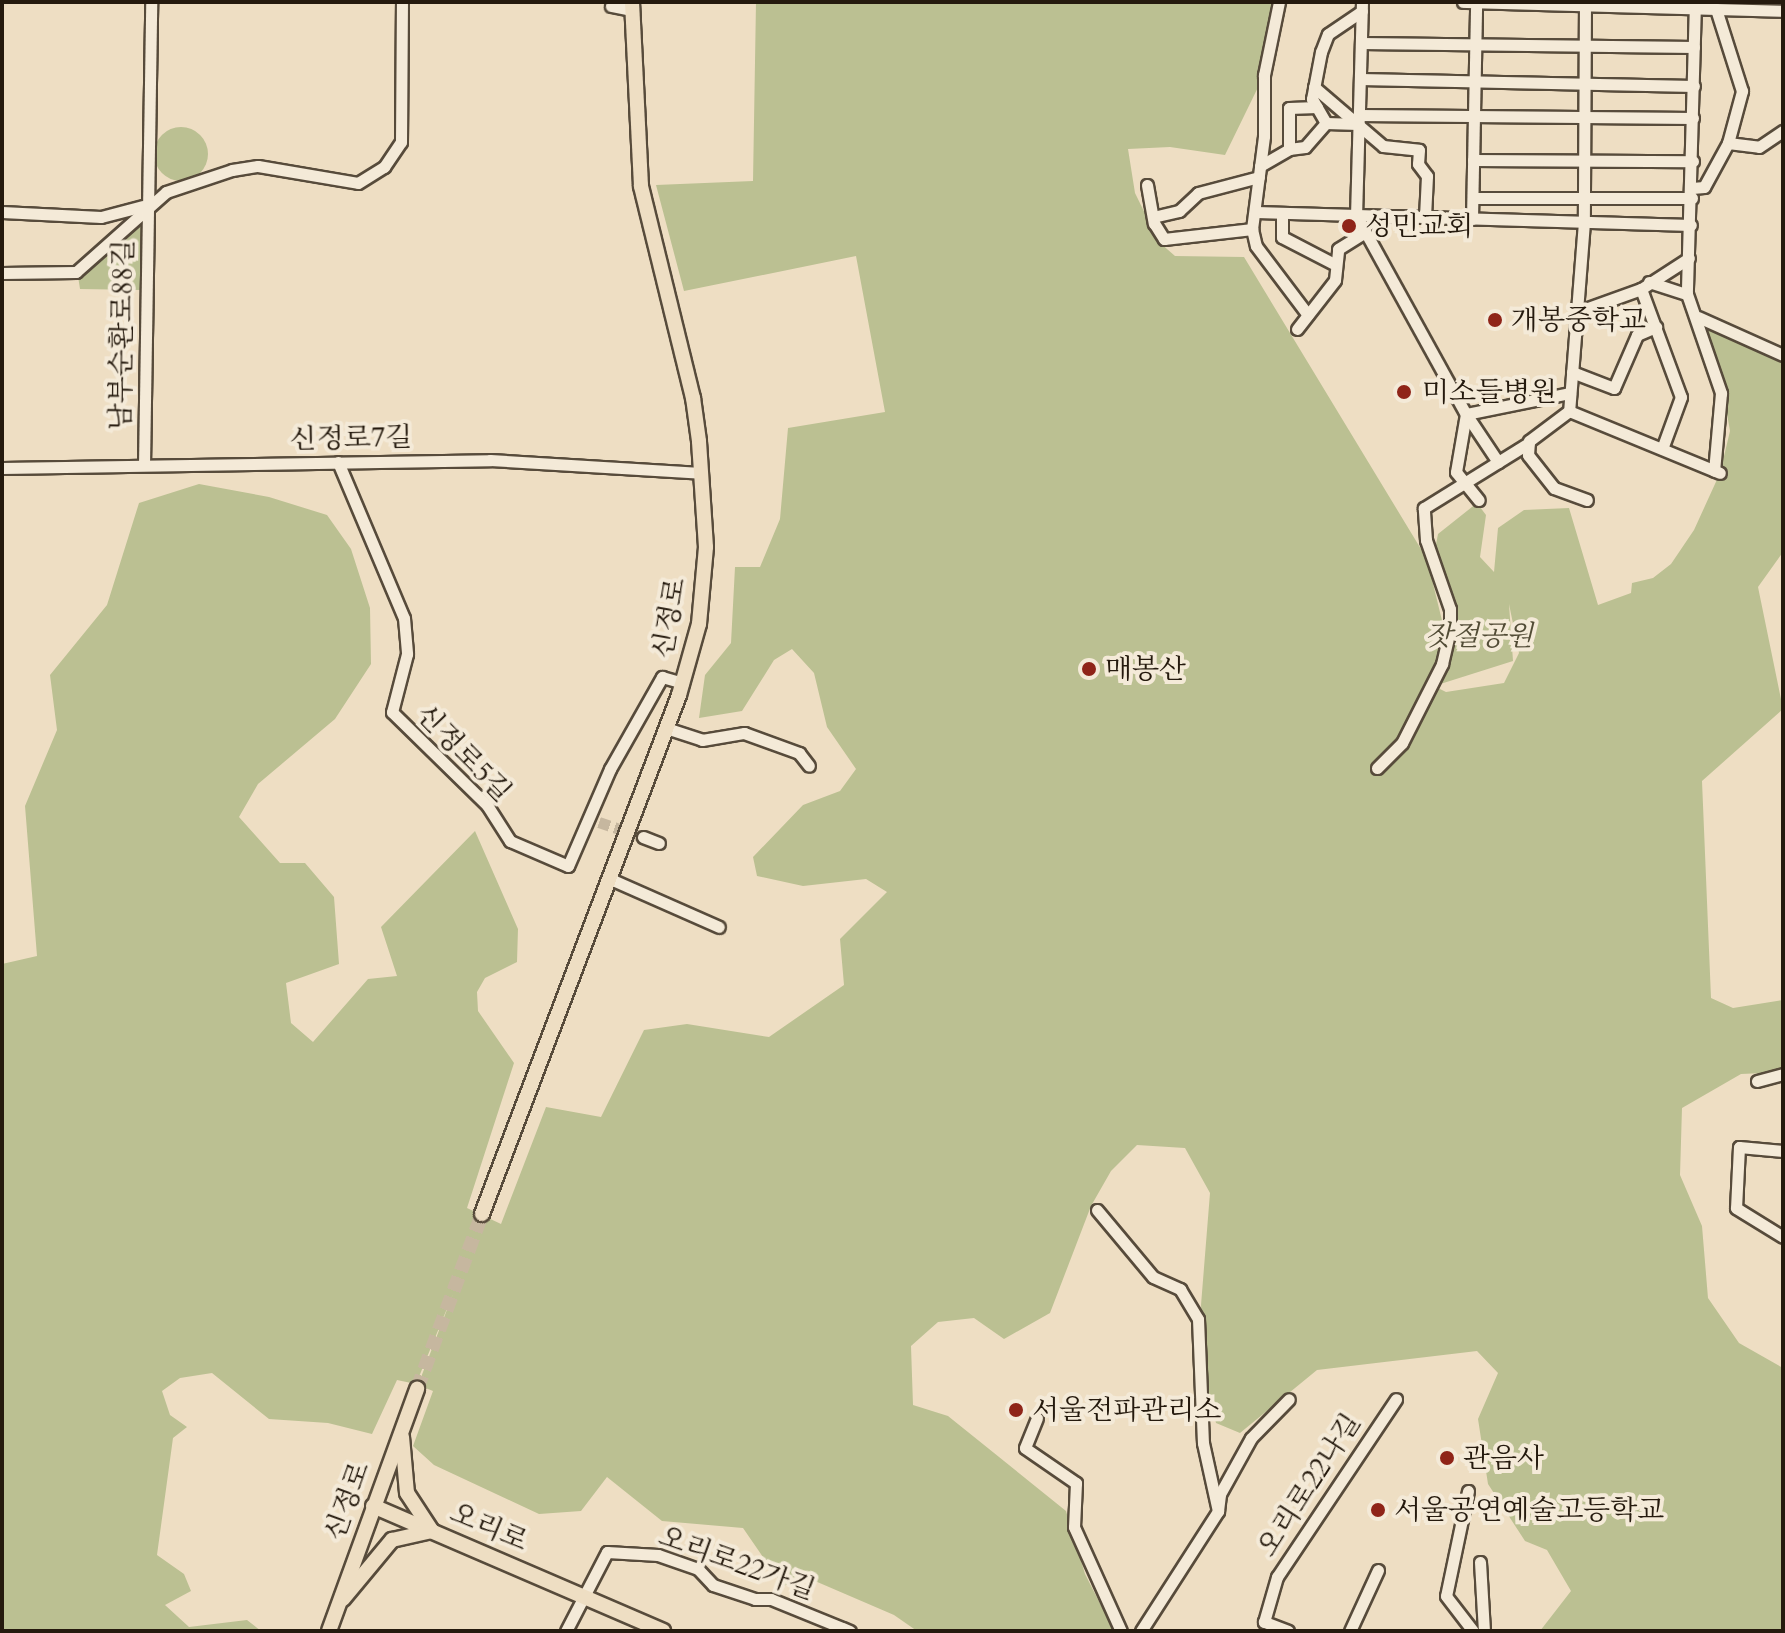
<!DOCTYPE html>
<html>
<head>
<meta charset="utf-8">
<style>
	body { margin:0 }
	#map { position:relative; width:1785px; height:1633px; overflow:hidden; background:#eedec3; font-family:Cardo,"Noto Serif KR",serif }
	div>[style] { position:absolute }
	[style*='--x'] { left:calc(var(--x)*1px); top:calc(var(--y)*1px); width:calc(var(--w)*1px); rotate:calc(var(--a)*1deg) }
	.green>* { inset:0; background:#bbc092 }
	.round { border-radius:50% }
	.minor-tunnel>* { height:11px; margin-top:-5.5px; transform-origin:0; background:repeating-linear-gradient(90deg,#c6b79f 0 11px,transparent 0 16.5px) }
	.major-tunnel>* { height:14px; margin-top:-7px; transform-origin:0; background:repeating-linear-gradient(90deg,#c6b79f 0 14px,transparent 0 21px) }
	.roads { filter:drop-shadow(2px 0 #574b3b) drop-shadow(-2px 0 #574b3b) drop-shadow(0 2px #574b3b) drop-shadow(0 -2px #574b3b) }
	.minor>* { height:11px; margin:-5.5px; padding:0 5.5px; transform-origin:5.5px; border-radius:5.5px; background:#f4ead8 }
	.major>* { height:14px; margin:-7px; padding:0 7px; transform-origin:7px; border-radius:7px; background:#eedec3 }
	.dots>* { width:22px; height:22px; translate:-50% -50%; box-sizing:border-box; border:4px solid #f4ead8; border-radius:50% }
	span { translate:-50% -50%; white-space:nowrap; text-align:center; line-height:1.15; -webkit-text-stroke:8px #f4ead8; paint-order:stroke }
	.poi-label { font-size:28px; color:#251a0e }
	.left { translate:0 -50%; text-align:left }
	.street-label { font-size:28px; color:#251a0e }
	.park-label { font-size:28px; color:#524c36; font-style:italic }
	.frame { position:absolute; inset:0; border:4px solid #251a0e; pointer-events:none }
</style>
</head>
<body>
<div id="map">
	<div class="green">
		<i style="clip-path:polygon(evenodd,756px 2px,1279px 2px,1264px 75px,1225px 155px,1170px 147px,1128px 149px,1135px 193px,1159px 242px,1175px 256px,1244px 257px,1427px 559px,1447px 641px,1451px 596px,1432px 565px,1438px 534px,1477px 503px,1486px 515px,1480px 557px,1494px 572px,1498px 528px,1524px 510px,1569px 508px,1598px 605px,1631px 593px,1632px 583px,1653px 578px,1671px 564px,1694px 530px,1720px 473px,1730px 431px,1721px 379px,1698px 317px,1783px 355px,1783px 552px,1758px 587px,1783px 709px,1702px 781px,1711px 998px,1733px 1008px,1783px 1000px,1783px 1072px,1741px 1074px,1682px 1108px,1680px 1175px,1702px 1226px,1708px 1298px,1739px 1343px,1783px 1368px,1783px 1631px,1540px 1631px,1571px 1591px,1547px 1550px,1525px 1541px,1488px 1484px,1478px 1419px,1498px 1373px,1477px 1351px,1317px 1370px,1240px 1433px,1216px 1423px,1205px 1379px,1201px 1305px,1210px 1193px,1185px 1148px,1137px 1145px,1111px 1171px,1091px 1206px,1050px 1313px,1004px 1339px,974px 1318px,938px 1322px,911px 1346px,913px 1405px,948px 1416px,1066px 1511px,1085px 1574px,1114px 1631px,917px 1631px,894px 1615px,808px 1578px,783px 1586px,743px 1528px,662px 1521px,607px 1477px,581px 1511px,539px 1514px,434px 1465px,413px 1446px,433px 1391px,418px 1385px,453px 1294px,416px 1384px,397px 1380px,372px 1434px,328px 1423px,269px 1419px,212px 1373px,180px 1378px,162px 1391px,170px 1415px,187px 1427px,173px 1438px,157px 1555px,184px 1574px,191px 1591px,165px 1605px,189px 1627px,247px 1620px,261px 1631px,2px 1631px,2px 964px,37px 956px,25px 806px,57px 730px,50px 675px,107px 605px,139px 503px,199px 484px,269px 497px,327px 515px,351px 549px,370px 608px,371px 664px,335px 719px,258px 784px,239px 817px,280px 863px,305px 863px,334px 897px,339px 964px,286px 983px,291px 1023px,313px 1042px,368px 979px,397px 976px,381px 927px,475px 831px,518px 929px,517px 962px,485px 978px,477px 992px,478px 1011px,514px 1063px,467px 1208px,501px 1224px,546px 1107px,601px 1117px,644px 1030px,687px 1024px,769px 1037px,844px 985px,840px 939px,887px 892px,866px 879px,803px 886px,757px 876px,753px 857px,803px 805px,840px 791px,856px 769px,827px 727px,814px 673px,792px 649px,774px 660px,742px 711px,699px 718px,705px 675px,731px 643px,735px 567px,760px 567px,780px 519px,788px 428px,885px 412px,856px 256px,684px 291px,656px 185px,753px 181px,756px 2px,1509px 604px,1519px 653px,1504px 683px,1446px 692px,1434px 686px,1513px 661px,1509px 604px)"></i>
		<i class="round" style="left:154px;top:127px;width:54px;height:54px"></i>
		<i style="clip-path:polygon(143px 217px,141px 290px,80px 289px,78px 276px)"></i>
	</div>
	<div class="minor-tunnel">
		<i style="--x:599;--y:822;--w:46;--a:18.8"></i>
	</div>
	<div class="major-tunnel">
		<i style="--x:417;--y:1389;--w:187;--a:-69.6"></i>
	</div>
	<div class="roads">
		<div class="minor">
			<i style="--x:1362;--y:2;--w:213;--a:91.6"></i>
			<i style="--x:1356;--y:215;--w:227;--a:61.1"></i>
			<i style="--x:1466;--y:414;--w:106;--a:-11.4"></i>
			<i style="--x:1463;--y:2;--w:320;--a:1.6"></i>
			<i style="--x:1585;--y:2;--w:220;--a:90.3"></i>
			<i style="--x:1584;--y:222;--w:190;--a:94.5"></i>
			<i style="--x:1569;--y:411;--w:50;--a:143.1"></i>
			<i style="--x:1529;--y:441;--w:14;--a:94"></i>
			<i style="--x:1528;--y:455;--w:42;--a:51.8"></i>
			<i style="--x:1554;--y:488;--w:35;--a:20"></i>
			<i style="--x:1695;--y:2;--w:292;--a:91.6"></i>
			<i style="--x:1687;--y:294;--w:105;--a:71"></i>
			<i style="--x:1721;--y:393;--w:78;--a:95.1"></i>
			<i style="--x:611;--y:6;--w:21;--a:11"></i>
			<i style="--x:1361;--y:43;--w:333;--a:0.7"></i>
			<i style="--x:1360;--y:79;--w:334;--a:1.2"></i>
			<i style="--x:1314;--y:87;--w:91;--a:40.5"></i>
			<i style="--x:1383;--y:146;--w:36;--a:6"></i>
			<i style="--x:1419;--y:150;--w:14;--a:94"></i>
			<i style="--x:1418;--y:164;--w:15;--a:53"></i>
			<i style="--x:1427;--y:176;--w:41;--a:92.8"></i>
			<i style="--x:1359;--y:115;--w:334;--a:0.5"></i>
			<i style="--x:1326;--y:123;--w:32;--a:2"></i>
			<i style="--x:1728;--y:143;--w:31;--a:7"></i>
			<i style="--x:1759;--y:147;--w:29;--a:-34"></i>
			<i style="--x:1289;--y:149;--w:41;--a:-90"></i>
			<i style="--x:1289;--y:108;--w:28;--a:-2"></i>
			<i style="--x:1473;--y:160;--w:220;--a:0.3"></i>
			<i style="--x:1260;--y:166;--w:34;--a:-30"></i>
			<i style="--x:1289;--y:149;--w:16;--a:-7"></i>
			<i style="--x:1305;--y:147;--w:32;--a:-49"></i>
			<i style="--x:1326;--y:123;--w:28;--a:-120"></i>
			<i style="--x:1312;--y:99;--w:48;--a:-79.2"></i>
			<i style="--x:1321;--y:52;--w:19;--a:-69"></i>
			<i style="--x:1328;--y:34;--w:41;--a:-34.1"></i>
			<i style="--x:1147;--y:185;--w:39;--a:80"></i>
			<i style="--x:1154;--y:223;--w:19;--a:58"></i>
			<i style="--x:1164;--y:239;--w:89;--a:-6.5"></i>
			<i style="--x:1252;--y:229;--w:94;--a:-82.6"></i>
			<i style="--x:1264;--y:136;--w:61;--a:-90"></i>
			<i style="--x:1264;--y:75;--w:75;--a:-78.4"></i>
			<i style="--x:1692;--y:188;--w:12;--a:-5"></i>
			<i style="--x:1704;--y:187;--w:50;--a:-61.4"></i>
			<i style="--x:1728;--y:143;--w:54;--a:-74.9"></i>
			<i style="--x:1742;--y:91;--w:86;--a:-107.6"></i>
			<i style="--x:1473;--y:198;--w:219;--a:0"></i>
			<i style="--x:2;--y:212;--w:99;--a:2.9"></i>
			<i style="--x:101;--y:217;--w:43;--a:-14.7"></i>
			<i style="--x:1256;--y:212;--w:435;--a:1.7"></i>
			<i style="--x:1282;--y:213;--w:24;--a:90"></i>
			<i style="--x:1282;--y:237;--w:59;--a:27.4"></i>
			<i style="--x:1153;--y:217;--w:27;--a:-13"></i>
			<i style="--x:1179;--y:211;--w:26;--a:-43"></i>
			<i style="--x:1198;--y:193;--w:63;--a:-14.7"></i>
			<i style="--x:1472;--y:219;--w:217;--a:-88.9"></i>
			<i style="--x:1252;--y:229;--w:17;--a:77"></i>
			<i style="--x:1256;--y:246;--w:86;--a:53"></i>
			<i style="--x:2;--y:273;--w:74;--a:-0.8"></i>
			<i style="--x:76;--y:272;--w:120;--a:-41.6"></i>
			<i style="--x:166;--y:192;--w:70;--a:-18.4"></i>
			<i style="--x:232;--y:170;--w:26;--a:-9"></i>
			<i style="--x:258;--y:166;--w:101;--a:9.6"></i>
			<i style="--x:358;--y:183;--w:31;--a:-32"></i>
			<i style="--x:384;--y:167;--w:30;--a:-56"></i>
			<i style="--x:401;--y:142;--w:140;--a:-89.6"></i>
			<i style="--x:1649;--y:282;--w:40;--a:18"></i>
			<i style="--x:1641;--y:289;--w:115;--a:69.7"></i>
			<i style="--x:1681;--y:397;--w:55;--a:110.1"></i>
			<i style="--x:1577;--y:312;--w:68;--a:-19.8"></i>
			<i style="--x:1641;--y:289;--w:57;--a:-32.9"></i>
			<i style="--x:1698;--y:317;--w:93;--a:24.1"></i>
			<i style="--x:1297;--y:329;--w:62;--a:-52.2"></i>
			<i style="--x:1335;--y:280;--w:31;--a:-84"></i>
			<i style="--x:1338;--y:249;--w:32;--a:-32"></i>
			<i style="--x:1572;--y:372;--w:45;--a:20.9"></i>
			<i style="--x:1614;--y:388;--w:58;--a:-66.5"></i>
			<i style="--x:1637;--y:335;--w:21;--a:-23"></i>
			<i style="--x:1569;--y:411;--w:163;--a:22.3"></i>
			<i style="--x:1466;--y:414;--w:59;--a:99.8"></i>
			<i style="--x:1456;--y:472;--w:36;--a:51"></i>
			<i style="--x:1466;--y:414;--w:58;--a:56.3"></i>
			<i style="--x:338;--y:462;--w:169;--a:67.1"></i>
			<i style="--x:404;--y:618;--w:36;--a:85"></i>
			<i style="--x:407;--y:654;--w:60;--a:104.5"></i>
			<i style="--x:392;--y:712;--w:133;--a:44.4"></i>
			<i style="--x:487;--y:805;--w:43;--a:57.4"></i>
			<i style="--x:510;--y:841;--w:63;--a:23.3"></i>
			<i style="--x:568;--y:866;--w:106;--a:-66.6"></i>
			<i style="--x:610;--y:769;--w:106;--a:-60.5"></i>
			<i style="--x:662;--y:677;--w:22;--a:16"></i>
			<i style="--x:144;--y:465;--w:463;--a:-89.1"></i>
			<i style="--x:2;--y:468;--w:488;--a:-0.9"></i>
			<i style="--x:490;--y:460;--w:211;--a:3.5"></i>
			<i style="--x:666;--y:728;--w:38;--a:18"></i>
			<i style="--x:702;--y:740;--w:43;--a:-9.5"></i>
			<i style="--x:744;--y:733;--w:59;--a:20"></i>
			<i style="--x:799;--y:753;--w:16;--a:52"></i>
			<i style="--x:1377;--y:768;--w:35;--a:-45"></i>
			<i style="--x:1402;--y:743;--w:89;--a:-63.1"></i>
			<i style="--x:1442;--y:664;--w:35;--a:-77"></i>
			<i style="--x:1450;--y:630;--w:21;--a:-90"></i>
			<i style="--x:1450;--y:609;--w:73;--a:-109.2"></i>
			<i style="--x:1426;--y:540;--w:32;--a:-94"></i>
			<i style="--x:1424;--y:508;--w:123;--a:-31.8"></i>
			<i style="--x:643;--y:837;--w:17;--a:21"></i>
			<i style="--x:608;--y:878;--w:121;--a:23.8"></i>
			<i style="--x:1757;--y:1081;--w:27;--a:-15"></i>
			<i style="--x:1783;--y:1151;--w:44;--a:-174.8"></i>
			<i style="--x:1739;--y:1147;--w:61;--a:92.8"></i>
			<i style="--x:1736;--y:1208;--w:55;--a:31.7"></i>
			<i style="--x:1097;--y:1210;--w:87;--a:50.1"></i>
			<i style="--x:1153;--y:1277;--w:30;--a:24"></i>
			<i style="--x:1180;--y:1289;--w:35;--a:59"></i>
			<i style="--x:1198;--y:1319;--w:124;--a:87.7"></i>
			<i style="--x:1203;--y:1443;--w:70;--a:77.6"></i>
			<i style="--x:1037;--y:1418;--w:32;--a:112"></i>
			<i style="--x:1025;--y:1448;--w:62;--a:34.5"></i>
			<i style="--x:1076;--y:1483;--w:44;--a:92.6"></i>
			<i style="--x:1074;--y:1527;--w:114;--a:65.7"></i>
			<i style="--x:1468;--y:1491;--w:107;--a:101.8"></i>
			<i style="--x:1446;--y:1596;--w:44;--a:52.4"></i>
			<i style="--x:1480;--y:1562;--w:69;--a:86.7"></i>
			<i style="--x:566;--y:1631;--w:89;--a:-62.6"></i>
			<i style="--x:607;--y:1552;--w:51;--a:3.4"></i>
			<i style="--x:658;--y:1555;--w:42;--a:19.3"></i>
			<i style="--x:698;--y:1569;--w:22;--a:47"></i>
			<i style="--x:713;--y:1585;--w:44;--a:18.4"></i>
			<i style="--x:755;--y:1599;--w:16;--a:0"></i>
			<i style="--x:771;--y:1599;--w:85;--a:22.1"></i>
			<i style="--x:1141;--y:1631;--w:143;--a:-57.3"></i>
			<i style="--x:1218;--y:1511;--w:17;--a:-83"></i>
			<i style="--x:1220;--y:1494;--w:64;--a:-61"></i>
			<i style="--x:1251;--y:1438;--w:54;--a:-45.7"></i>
			<i style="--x:1288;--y:1631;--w:26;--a:-159"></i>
			<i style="--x:1264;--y:1622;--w:47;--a:-73.9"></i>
			<i style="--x:1277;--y:1577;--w:214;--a:-56.2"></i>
			<i style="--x:1350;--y:1631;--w:67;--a:-65.3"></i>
		</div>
		<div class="major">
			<i style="--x:482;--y:1214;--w:555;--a:-69.21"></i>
			<i style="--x:679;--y:695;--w:74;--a:-74.3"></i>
			<i style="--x:699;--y:624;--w:77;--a:-84.8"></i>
			<i style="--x:706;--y:547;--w:106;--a:-93.8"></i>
			<i style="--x:699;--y:441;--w:43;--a:-97.9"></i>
			<i style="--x:693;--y:398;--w:218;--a:-103.8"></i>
			<i style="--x:641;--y:186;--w:184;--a:-92.8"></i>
			<i style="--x:373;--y:1506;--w:316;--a:23.3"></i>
			<i style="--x:343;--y:1599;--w:77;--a:-50.3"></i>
			<i style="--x:392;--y:1540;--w:41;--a:-12.7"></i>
			<i style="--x:432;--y:1531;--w:45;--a:-123.3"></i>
			<i style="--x:407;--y:1493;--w:56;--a:-95.1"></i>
			<i style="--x:329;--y:1631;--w:258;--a:-70"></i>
		</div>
	</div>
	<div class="dots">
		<i style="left:1349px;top:226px;background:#8f2418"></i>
		<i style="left:1495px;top:320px;background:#8f2418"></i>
		<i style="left:1404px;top:392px;background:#8f2418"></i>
		<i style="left:1089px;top:669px;background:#8f2418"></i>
		<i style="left:1016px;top:1410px;background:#8f2418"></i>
		<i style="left:1447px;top:1458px;background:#8f2418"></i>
		<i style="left:1378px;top:1510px;background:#8f2418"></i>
	</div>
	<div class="poi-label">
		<span class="left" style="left:1365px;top:226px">성민교회</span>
		<span class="left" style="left:1511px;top:320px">개봉중학교</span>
		<span class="left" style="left:1422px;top:392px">미소들병원</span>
		<span class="left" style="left:1105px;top:669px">매봉산</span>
		<span class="left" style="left:1032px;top:1410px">서울전파관리소</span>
		<span class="left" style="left:1463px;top:1458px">관음사</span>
		<span class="left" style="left:1394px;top:1510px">서울공연예술고등학교</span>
	</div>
	<div class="street-label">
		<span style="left:122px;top:335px;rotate:-89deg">남부순환로88길</span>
		<span style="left:351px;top:438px;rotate:-1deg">신정로7길</span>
		<span style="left:669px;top:618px;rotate:-80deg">신정로</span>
		<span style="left:464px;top:753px;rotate:46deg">신정로5길</span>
		<span style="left:1309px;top:1485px;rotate:-57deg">오리로22나길</span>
		<span style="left:347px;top:1501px;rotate:-70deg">신정로</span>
		<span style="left:489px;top:1527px;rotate:23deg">오리로</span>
		<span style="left:737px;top:1563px;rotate:20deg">오리로22가길</span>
	</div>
	<div class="park-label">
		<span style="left:1479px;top:636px">잣절공원</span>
	</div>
	<div class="frame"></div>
</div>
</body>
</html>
